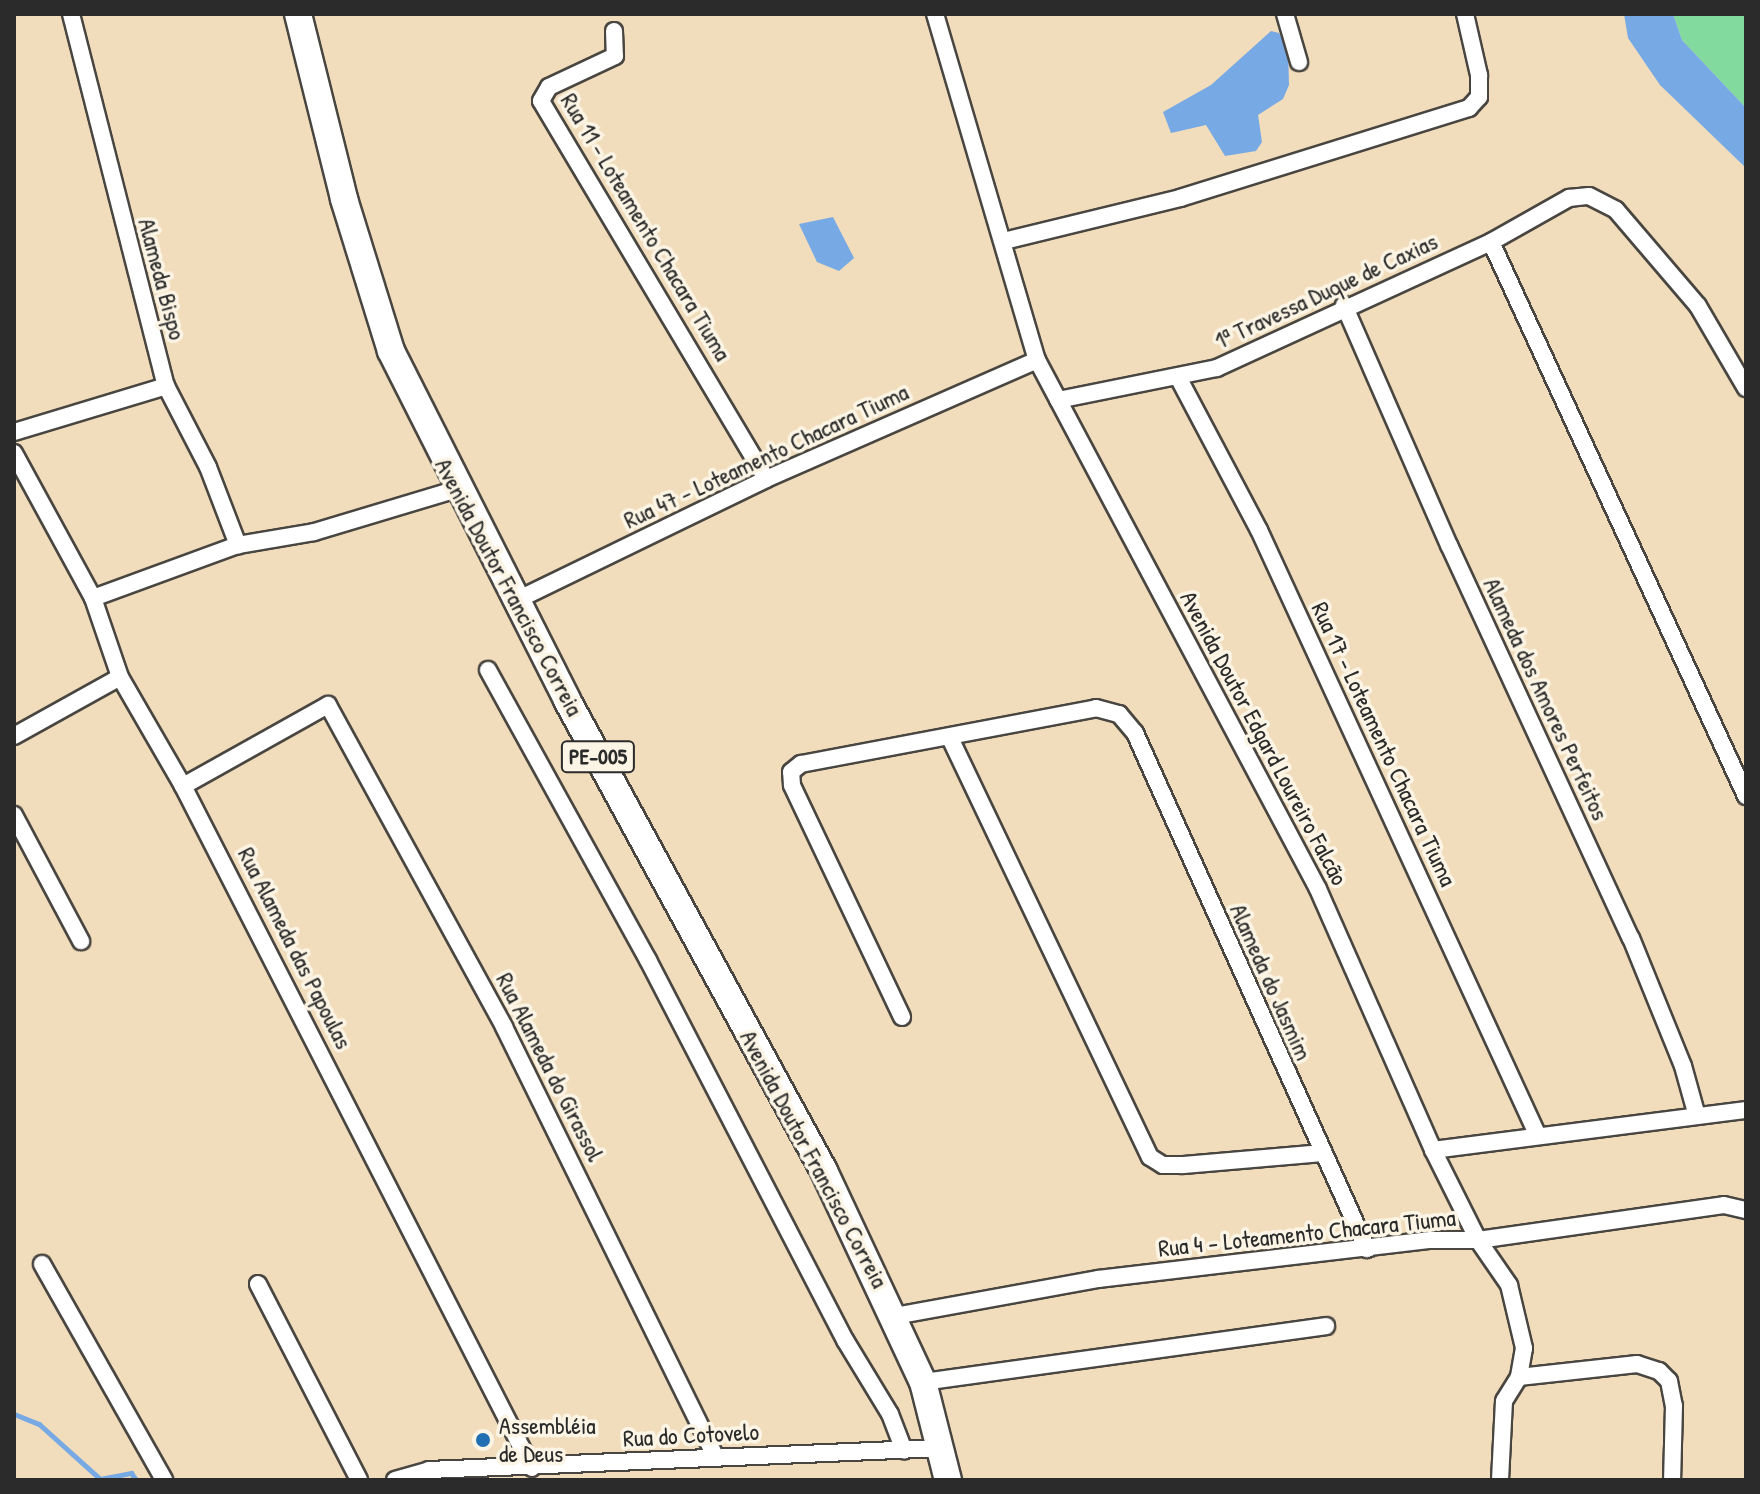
<!DOCTYPE html>
<html>
<head>
<meta charset="utf-8">
<style>
	body { margin:0 }
	#map { position:relative; width:1760px; height:1494px; overflow:hidden; background:#f1dcbb; font-family:"Patrick Hand",sans-serif }
	div>[style] { position:absolute }
	[style*='--x'] { left:calc(var(--x)*1px); top:calc(var(--y)*1px); width:calc(var(--w)*1px); rotate:calc(var(--a)*1deg) }
	.green>* { inset:0; background:#82da9e }
	.water>* { inset:0; background:#77aae4 }
	.stream>* { height:5px; margin:-2.5px; padding:0 2.5px; transform-origin:2.5px; border-radius:2.5px; background:#77aae4 }
	.roads { filter:drop-shadow(2px 0 #494641) drop-shadow(-2px 0 #494641) drop-shadow(0 2px #494641) drop-shadow(0 -2px #494641) }
	.minor>* { height:16px; margin:-8px; padding:0 8px; transform-origin:8px; border-radius:8px; background:#fff }
	.primary>* { height:26px; margin:-13px; padding:0 13px; transform-origin:13px; border-radius:13px; background:#fff }
	.dots>* { width:22px; height:22px; translate:-50% -50%; box-sizing:border-box; border:4px solid #fcf5e5; border-radius:50% }
	span { translate:-50% -50%; white-space:nowrap; text-align:center; line-height:1.15; -webkit-text-stroke:7px #fcf5e5; paint-order:stroke }
	.shield-label span { padding:2px 6px; background:#fcf5e5; border:2px solid; border-radius:6px; -webkit-text-stroke-width:0 }
	.shield-label { font-size:22px; color:#2b2b2b; font-weight:700 }
	.street-label { font-size:24px; color:#2b2b2b }
	.poi-label { font-size:24px; color:#2b2b2b }
	.left { translate:0 -50%; text-align:left }
	.frame { position:absolute; inset:0; border:16px solid #2b2b2b; pointer-events:none }
</style>
</head>
<body>
<div id="map">
	<div class="green">
		<i style="clip-path:polygon(1673px 14px,1746px 14px,1746px 108px,1682px 40px)"></i>
	</div>
	<div class="water">
		<i style="clip-path:polygon(1624px 14px,1673px 14px,1682px 40px,1746px 108px,1746px 168px,1660px 85px,1628px 38px)"></i>
		<i style="clip-path:polygon(1271px 31px,1279px 33px,1288px 47px,1289px 85px,1283px 99px,1258px 115px,1262px 142px,1256px 151px,1225px 156px,1206px 125px,1171px 133px,1163px 112px,1211px 85px)"></i>
		<i style="clip-path:polygon(833px 217px,854px 258px,839px 271px,817px 262px,799px 224px)"></i>
	</div>
	<div class="stream">
		<i style="--x:14;--y:1414;--w:27;--a:22"></i>
		<i style="--x:39;--y:1424;--w:82;--a:42"></i>
		<i style="--x:100;--y:1479;--w:32;--a:-11"></i>
		<i style="--x:131;--y:1473;--w:9;--a:54"></i>
	</div>
	<div class="roads">
		<div class="minor">
			<i style="--x:71;--y:14;--w:384;--a:75.7"></i>
			<i style="--x:166;--y:386;--w:91;--a:62.6"></i>
			<i style="--x:208;--y:467;--w:84;--a:69"></i>
			<i style="--x:935;--y:14;--w:361;--a:73.6"></i>
			<i style="--x:1037;--y:360;--w:599;--a:62.02"></i>
			<i style="--x:1318;--y:889;--w:285;--a:66.2"></i>
			<i style="--x:1433;--y:1150;--w:101;--a:63.4"></i>
			<i style="--x:1478;--y:1240;--w:55;--a:55.4"></i>
			<i style="--x:1509;--y:1285;--w:65;--a:76.6"></i>
			<i style="--x:1524;--y:1348;--w:29;--a:100"></i>
			<i style="--x:1519;--y:1377;--w:28;--a:122"></i>
			<i style="--x:1504;--y:1401;--w:79;--a:92.9"></i>
			<i style="--x:1285;--y:14;--w:50;--a:73.7"></i>
			<i style="--x:614;--y:31;--w:25;--a:88"></i>
			<i style="--x:615;--y:56;--w:73;--a:154.8"></i>
			<i style="--x:549;--y:87;--w:16;--a:120"></i>
			<i style="--x:541;--y:101;--w:440;--a:59.2"></i>
			<i style="--x:1004;--y:241;--w:181;--a:-13.7"></i>
			<i style="--x:1180;--y:198;--w:303;--a:-17.3"></i>
			<i style="--x:1469;--y:108;--w:15;--a:-48"></i>
			<i style="--x:1479;--y:97;--w:22;--a:-90"></i>
			<i style="--x:1479;--y:75;--w:63;--a:-102.9"></i>
			<i style="--x:1491;--y:242;--w:610;--a:65.28"></i>
			<i style="--x:1344;--y:305;--w:262;--a:66.4"></i>
			<i style="--x:1449;--y:545;--w:433;--a:65.2"></i>
			<i style="--x:1631;--y:938;--w:138;--a:67.9"></i>
			<i style="--x:1683;--y:1066;--w:52;--a:74.4"></i>
			<i style="--x:1178;--y:377;--w:173;--a:62.1"></i>
			<i style="--x:1259;--y:530;--w:667;--a:65.28"></i>
			<i style="--x:1058;--y:400;--w:162;--a:-11.4"></i>
			<i style="--x:1217;--y:368;--w:302;--a:-24.7"></i>
			<i style="--x:1491;--y:242;--w:90;--a:-29.4"></i>
			<i style="--x:1569;--y:198;--w:20;--a:-6"></i>
			<i style="--x:1589;--y:196;--w:30;--a:27"></i>
			<i style="--x:1616;--y:210;--w:126;--a:49.5"></i>
			<i style="--x:1698;--y:306;--w:95;--a:59.7"></i>
			<i style="--x:14;--y:432;--w:159;--a:-16.8"></i>
			<i style="--x:14;--y:453;--w:165;--a:61.4"></i>
			<i style="--x:93;--y:598;--w:83;--a:71.1"></i>
			<i style="--x:120;--y:677;--w:126;--a:60"></i>
			<i style="--x:183;--y:786;--w:766;--a:62.9"></i>
			<i style="--x:93;--y:598;--w:154;--a:-20.1"></i>
			<i style="--x:238;--y:545;--w:77;--a:-9.7"></i>
			<i style="--x:314;--y:532;--w:149;--a:-16.7"></i>
			<i style="--x:517;--y:600;--w:277;--a:-25.9"></i>
			<i style="--x:766;--y:479;--w:296;--a:-23.7"></i>
			<i style="--x:488;--y:670;--w:331;--a:61.1"></i>
			<i style="--x:648;--y:960;--w:428;--a:62.6"></i>
			<i style="--x:845;--y:1340;--w:87;--a:58.7"></i>
			<i style="--x:890;--y:1414;--w:39;--a:69"></i>
			<i style="--x:14;--y:736;--w:121;--a:-29.1"></i>
			<i style="--x:951;--y:740;--w:462;--a:64.5"></i>
			<i style="--x:1150;--y:1157;--w:15;--a:32"></i>
			<i style="--x:1163;--y:1165;--w:20;--a:0"></i>
			<i style="--x:1183;--y:1165;--w:141;--a:-4.9"></i>
			<i style="--x:183;--y:786;--w:166;--a:-29.2"></i>
			<i style="--x:328;--y:705;--w:367;--a:61.3"></i>
			<i style="--x:504;--y:1027;--w:479;--a:63.8"></i>
			<i style="--x:14;--y:815;--w:143;--a:62"></i>
			<i style="--x:902;--y:1017;--w:257;--a:-115.4"></i>
			<i style="--x:792;--y:785;--w:13;--a:-94"></i>
			<i style="--x:791;--y:772;--w:13;--a:-39"></i>
			<i style="--x:801;--y:764;--w:300;--a:-10.7"></i>
			<i style="--x:1096;--y:708;--w:24;--a:15"></i>
			<i style="--x:1119;--y:714;--w:25;--a:50"></i>
			<i style="--x:1135;--y:733;--w:566;--a:65.79"></i>
			<i style="--x:1433;--y:1150;--w:316;--a:-7.3"></i>
			<i style="--x:42;--y:1264;--w:248;--a:60.5"></i>
			<i style="--x:258;--y:1284;--w:220;--a:62.7"></i>
			<i style="--x:895;--y:1316;--w:206;--a:-10.3"></i>
			<i style="--x:1098;--y:1279;--w:335;--a:-6.7"></i>
			<i style="--x:1431;--y:1240;--w:47;--a:0"></i>
			<i style="--x:1478;--y:1240;--w:248;--a:-8.1"></i>
			<i style="--x:1724;--y:1205;--w:23;--a:13"></i>
			<i style="--x:1519;--y:1377;--w:119;--a:-6.3"></i>
			<i style="--x:1637;--y:1364;--w:23;--a:18"></i>
			<i style="--x:1659;--y:1371;--w:14;--a:45"></i>
			<i style="--x:1669;--y:1381;--w:25;--a:79"></i>
			<i style="--x:1674;--y:1406;--w:74;--a:91.5"></i>
			<i style="--x:923;--y:1382;--w:407;--a:-7.9"></i>
			<i style="--x:395;--y:1480;--w:35;--a:-16"></i>
			<i style="--x:429;--y:1470;--w:515;--a:-2.45"></i>
		</div>
		<div class="primary">
			<i style="--x:298;--y:14;--w:191;--a:76"></i>
			<i style="--x:344;--y:199;--w:159;--a:72.8"></i>
			<i style="--x:391;--y:351;--w:391;--a:63.2"></i>
			<i style="--x:567;--y:700;--w:537;--a:61.38"></i>
			<i style="--x:824;--y:1171;--w:233;--a:64.9"></i>
			<i style="--x:923;--y:1382;--w:101;--a:75.7"></i>
		</div>
	</div>
	<div class="dots">
		<i style="left:483px;top:1440px;background:#1f6fb2"></i>
	</div>
	<div class="shield-label">
		<span style="left:598px;top:757px">PE-005</span>
	</div>
	<div class="street-label">
		<span style="left:646px;top:227px;rotate:59deg">Rua 11 - Loteamento Chacara Tiuma</span>
		<span style="left:162px;top:279px;rotate:75deg">Alameda Bispo</span>
		<span style="left:1326px;top:291px;rotate:-25deg">1ª Travessa Duque de Caxias</span>
		<span style="left:766px;top:456px;rotate:-25deg">Rua 47 - Loteamento Chacara Tiuma</span>
		<span style="left:509px;top:587px;rotate:62deg">Avenida Doutor Francisco Correia</span>
		<span style="left:1546px;top:699px;rotate:65deg">Alameda dos Amores Perfeitos</span>
		<span style="left:1264px;top:738px;rotate:62deg">Avenida Doutor Edgard Loureiro Falcão</span>
		<span style="left:1384px;top:744px;rotate:65deg">Rua 17 - Loteamento Chacara Tiuma</span>
		<span style="left:295px;top:948px;rotate:63deg">Rua Alameda das Papoulas</span>
		<span style="left:1271px;top:982px;rotate:66deg">Alameda do Jasmim</span>
		<span style="left:550px;top:1067px;rotate:63deg">Rua Alameda do Girassol</span>
		<span style="left:814px;top:1159px;rotate:62deg">Avenida Doutor Francisco Correia</span>
		<span style="left:1307px;top:1233px;rotate:-6deg">Rua 4 - Loteamento Chacara Tiuma</span>
		<span style="left:691px;top:1435px;rotate:-3deg">Rua do Cotovelo</span>
	</div>
	<div class="poi-label">
		<span class="left" style="left:499px;top:1440px">Assembléia<br>de Deus</span>
	</div>
	<div class="frame"></div>
</div>
</body>
</html>
